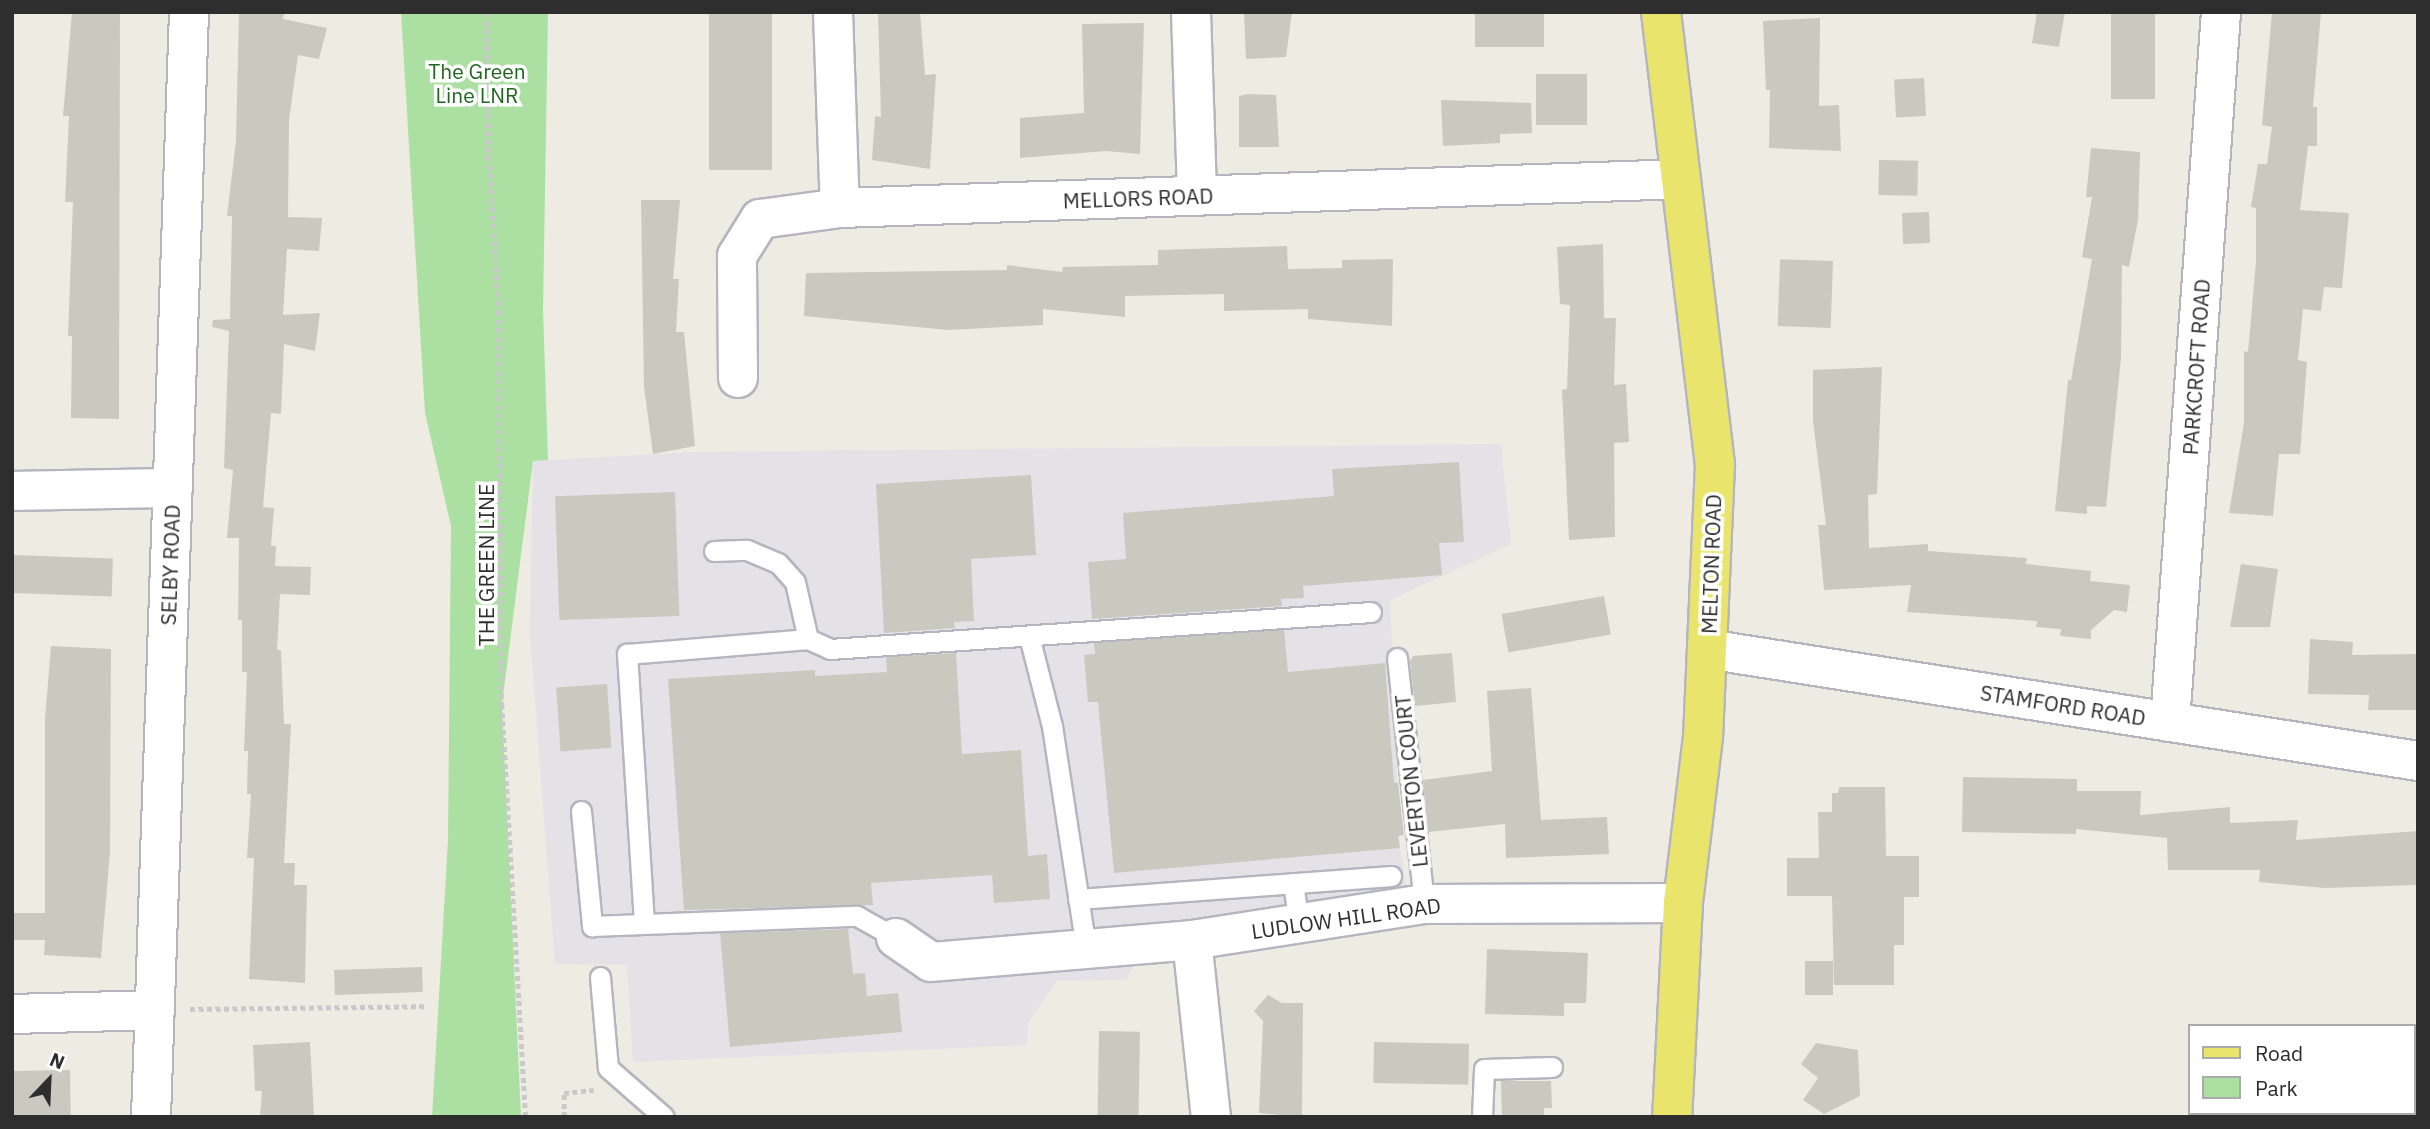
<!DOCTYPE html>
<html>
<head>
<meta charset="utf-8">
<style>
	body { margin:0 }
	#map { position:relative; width:2430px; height:1129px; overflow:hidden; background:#eeebe2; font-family:"IBM Plex Sans",sans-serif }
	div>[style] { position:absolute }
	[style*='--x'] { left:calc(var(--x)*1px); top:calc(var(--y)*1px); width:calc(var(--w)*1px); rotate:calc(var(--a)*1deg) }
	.industrial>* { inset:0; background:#e4e1e7 }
	.green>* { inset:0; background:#abe0a2 }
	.building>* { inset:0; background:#cac9c0; transform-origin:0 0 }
	.path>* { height:4.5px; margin-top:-2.25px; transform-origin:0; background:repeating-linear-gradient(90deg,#c9c9c9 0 5px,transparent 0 8.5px) }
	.roads { filter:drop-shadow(2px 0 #b5b5c0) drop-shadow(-2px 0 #b5b5c0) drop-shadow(0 2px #b5b5c0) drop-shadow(0 -2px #b5b5c0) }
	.service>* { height:19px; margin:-9.5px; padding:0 9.5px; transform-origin:9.5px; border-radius:9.5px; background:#fff }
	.minor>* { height:38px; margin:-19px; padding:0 19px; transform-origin:19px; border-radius:19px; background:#fff }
	.primary>* { height:38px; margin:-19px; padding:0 19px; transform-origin:19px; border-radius:19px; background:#e9e56c }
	span { translate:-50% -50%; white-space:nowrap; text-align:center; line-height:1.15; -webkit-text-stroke:7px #fff; paint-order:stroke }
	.park-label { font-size:21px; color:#206820 }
	.street-label { font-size:21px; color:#2e2e2e }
	.frame { position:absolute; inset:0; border:14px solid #2e2e2e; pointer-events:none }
	.legend { position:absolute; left:2188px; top:1024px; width:228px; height:91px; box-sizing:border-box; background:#fff; border:2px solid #ababab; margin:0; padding:9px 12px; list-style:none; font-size:21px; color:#2e2e2e }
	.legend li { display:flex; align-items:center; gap:14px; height:35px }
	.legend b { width:35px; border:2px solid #ababab }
	.north { position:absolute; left:14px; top:1045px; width:70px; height:70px; -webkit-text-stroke:5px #fff; paint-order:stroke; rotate:23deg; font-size:19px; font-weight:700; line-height:28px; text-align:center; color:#2e2e2e }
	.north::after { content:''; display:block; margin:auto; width:24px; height:32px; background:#2e2e2e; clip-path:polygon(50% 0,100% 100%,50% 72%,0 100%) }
</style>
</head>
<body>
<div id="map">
	<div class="industrial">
		<i style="clip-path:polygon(1501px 444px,1511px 544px,1390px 600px,1400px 848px,1408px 901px,1159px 921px,1126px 980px,1057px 981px,1028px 1022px,1027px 1045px,633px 1062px,627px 965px,555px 964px,530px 634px,533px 461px,694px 452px)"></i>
	</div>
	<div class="green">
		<i style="clip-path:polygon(401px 12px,548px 12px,543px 309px,548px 460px,533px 461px,502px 704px,521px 1117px,432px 1117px,448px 840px,451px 526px,425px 413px)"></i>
	</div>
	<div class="building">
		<i style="clip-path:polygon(72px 12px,120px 12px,119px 419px,71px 418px,72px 336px,68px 336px,73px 202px,65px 202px,69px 116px,63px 116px)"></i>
		<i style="clip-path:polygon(239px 12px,284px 12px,283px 19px,327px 28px,319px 59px,298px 55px,289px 120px,288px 217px,322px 218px,319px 251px,287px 249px,283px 315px,320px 313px,315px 351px,284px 344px,281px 414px,271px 413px,263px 507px,274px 508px,271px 546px,276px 546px,275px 566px,311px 567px,310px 595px,280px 594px,277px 650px,281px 650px,284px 724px,291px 724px,284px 863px,295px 863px,294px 885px,307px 885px,305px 983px,249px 979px,254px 858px,247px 858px,251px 794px,247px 794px,248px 751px,244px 751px,247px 672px,242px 672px,242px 620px,238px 620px,239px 538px,227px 538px,233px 470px,224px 468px,229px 331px,212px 327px,213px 320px,230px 319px,232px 216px,227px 216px,236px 141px)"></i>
		<i style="left:709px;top:12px;width:63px;height:158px"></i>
		<i style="clip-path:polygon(878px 12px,920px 12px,925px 75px,936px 74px,930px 169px,872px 160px,875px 116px,881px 117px)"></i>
		<i style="clip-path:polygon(1244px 12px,1292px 12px,1286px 57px,1246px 59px)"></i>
		<i style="left:1475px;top:12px;width:69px;height:35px"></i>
		<i style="clip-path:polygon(2037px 12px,2065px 12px,2059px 47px,2032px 43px)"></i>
		<i style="left:2111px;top:12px;width:44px;height:87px"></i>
		<i style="clip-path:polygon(2272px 12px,2321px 12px,2313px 107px,2317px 107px,2317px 146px,2308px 146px,2300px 210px,2349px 213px,2342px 288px,2324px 287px,2321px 311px,2303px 309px,2298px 360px,2307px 362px,2300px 454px,2279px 454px,2273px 516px,2229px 513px,2244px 423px,2244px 351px,2248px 352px,2256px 261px,2256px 208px,2251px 207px,2258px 164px,2267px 164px,2272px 127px,2262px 125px)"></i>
		<i style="clip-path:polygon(1820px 18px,1819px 106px,1839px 105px,1841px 151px,1769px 148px,1770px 90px,1766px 90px,1763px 21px)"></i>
		<i style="clip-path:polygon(1144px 23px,1140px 154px,1106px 151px,1020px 158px,1020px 118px,1084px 113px,1082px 24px)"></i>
		<i style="left:1536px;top:74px;width:51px;height:51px"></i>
		<i style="left:1924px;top:78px;width:38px;height:30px;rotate:87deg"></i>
		<i style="clip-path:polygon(1248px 94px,1276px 95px,1279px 147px,1239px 147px,1239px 96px)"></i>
		<i style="clip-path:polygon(1441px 100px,1531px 103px,1532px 133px,1500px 134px,1500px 143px,1443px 146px)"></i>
		<i style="clip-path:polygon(2091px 148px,2140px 152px,2138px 220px,2129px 267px,2122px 265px,2121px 358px,2106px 507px,2087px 506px,2087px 514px,2055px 511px,2068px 380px,2071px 380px,2092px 259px,2082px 257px,2092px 197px,2086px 197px)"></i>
		<i style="left:1879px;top:160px;width:39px;height:35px;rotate:1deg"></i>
		<i style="clip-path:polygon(641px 200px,680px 200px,673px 279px,679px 279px,676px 332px,684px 332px,695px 446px,653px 454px,644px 387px)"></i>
		<i style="left:1929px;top:212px;width:31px;height:27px;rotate:88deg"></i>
		<i style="clip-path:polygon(1603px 244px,1604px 318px,1616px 318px,1614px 385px,1626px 384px,1629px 442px,1614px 443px,1615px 537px,1569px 540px,1562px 390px,1567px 389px,1570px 305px,1560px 304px,1557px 247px)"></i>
		<i style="clip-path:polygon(1287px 246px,1288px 269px,1342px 268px,1342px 260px,1393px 259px,1392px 326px,1308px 319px,1308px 309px,1224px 311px,1224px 294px,1125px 296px,1125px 317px,1043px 309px,1043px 325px,948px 330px,804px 316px,806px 273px,1007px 270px,1007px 265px,1062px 272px,1063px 267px,1158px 265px,1158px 250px)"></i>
		<i style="left:1833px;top:261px;width:67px;height:53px;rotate:92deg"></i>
		<i style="clip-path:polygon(1882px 367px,1877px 494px,1868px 495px,1869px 548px,1928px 544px,1928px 551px,2027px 558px,2026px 564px,2091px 571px,2090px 581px,2130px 585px,2127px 612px,2114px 610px,2091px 630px,2091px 639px,2060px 636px,2061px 629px,2036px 627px,2037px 621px,1907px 612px,1911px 585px,1824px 590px,1818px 525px,1826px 525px,1813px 421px,1813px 370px)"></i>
		<i style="clip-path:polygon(1459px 462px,1464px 542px,1439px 543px,1442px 575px,1303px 586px,1304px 598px,1281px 599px,1282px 606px,1092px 619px,1088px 562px,1126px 559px,1123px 513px,1334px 496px,1332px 469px)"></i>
		<i style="clip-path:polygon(1031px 475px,1036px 555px,971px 559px,974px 621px,954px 622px,955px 628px,884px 633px,876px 484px)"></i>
		<i style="left:675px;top:492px;width:124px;height:120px;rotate:88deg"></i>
		<i style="left:12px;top:555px;width:101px;height:38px;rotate:2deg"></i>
		<i style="clip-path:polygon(2241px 564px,2278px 569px,2270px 627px,2230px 627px)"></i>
		<i style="left:1604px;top:596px;width:39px;height:104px;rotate:80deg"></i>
		<i style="clip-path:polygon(1284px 630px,1288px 672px,1385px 663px,1394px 783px,1398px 783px,1404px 835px,1398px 836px,1400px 848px,1114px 873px,1098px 702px,1088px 702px,1084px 655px,1095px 654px,1094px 643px)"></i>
		<i style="clip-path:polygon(2310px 639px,2353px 642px,2352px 655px,2418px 654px,2418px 710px,2368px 710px,2369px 695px,2308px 694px)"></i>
		<i style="clip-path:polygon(51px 646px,111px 649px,110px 852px,101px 958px,44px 955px,45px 940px,12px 940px,12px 913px,45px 913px,45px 719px)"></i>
		<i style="clip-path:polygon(956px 653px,962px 754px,1021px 750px,1028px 856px,1047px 854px,1050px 899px,994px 903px,992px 875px,871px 883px,873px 905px,684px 910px,668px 679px,815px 670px,815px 676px,887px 672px,886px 657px)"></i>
		<i style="clip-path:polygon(1452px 653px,1456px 702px,1415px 706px,1410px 661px,1413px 656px)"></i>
		<i style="left:607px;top:684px;width:64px;height:51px;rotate:86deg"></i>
		<i style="clip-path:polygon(1531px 688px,1541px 820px,1607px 817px,1609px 854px,1506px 858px,1505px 824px,1428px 832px,1423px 780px,1492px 771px,1487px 691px)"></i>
		<i style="clip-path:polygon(1963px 777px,2077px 779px,2077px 791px,2141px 791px,2140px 815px,2230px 807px,2230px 823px,2298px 820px,2296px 840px,2418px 831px,2418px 885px,2325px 888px,2259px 882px,2260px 870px,2168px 870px,2167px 838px,2076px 829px,2076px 834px,1962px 832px)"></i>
		<i style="clip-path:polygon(1839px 787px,1885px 787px,1886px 856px,1919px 856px,1919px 897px,1904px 897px,1904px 945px,1894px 945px,1894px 985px,1834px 985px,1832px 896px,1787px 896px,1787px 858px,1819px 858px,1818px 812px,1832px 812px,1832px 793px,1838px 793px)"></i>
		<i style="clip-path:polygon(848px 929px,853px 974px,865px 973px,867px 996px,898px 993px,902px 1032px,730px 1047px,720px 933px)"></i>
		<i style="clip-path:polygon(1487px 949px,1588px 953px,1586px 1003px,1564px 1003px,1564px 1016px,1485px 1014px)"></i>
		<i style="left:1805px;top:961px;width:28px;height:34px"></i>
		<i style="left:422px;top:967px;width:25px;height:88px;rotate:88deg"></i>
		<i style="clip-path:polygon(1268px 995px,1282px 1003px,1303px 1003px,1302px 1117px,1259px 1113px,1263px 1021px,1254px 1011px)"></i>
		<i style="left:1099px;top:1031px;width:41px;height:86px;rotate:1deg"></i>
		<i style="clip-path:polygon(310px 1042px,314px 1117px,260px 1117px,262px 1091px,255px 1091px,253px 1045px)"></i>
		<i style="left:1374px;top:1042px;width:95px;height:41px;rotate:1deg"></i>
		<i style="clip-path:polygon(1816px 1043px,1858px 1050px,1860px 1096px,1824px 1114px,1803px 1100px,1818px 1078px,1801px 1064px)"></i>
		<i style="left:70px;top:1070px;width:47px;height:58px;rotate:89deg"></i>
		<i style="clip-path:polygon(1501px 1081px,1551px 1081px,1552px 1108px,1544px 1108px,1544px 1117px,1502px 1117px)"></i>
	</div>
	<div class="path">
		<i style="--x:486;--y:12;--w:144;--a:88.8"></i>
		<i style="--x:489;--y:156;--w:155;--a:86.3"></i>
		<i style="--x:499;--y:311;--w:393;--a:89.6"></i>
		<i style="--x:502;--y:704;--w:414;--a:86.7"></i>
		<i style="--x:190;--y:1009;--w:234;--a:-0.7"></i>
		<i style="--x:564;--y:1117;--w:24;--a:-90"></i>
		<i style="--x:564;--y:1093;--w:30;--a:-6"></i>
	</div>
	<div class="roads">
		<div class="service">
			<i style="--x:714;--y:551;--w:33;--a:-2"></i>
			<i style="--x:747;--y:550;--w:34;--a:23"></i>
			<i style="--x:778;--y:563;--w:25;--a:48"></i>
			<i style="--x:795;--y:582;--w:58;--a:77.2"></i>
			<i style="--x:808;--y:639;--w:24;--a:24"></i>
			<i style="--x:830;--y:649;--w:542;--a:-3.91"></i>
			<i style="--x:1029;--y:636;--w:93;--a:75.7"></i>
			<i style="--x:1052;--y:726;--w:226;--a:81.3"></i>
			<i style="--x:1397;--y:658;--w:247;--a:83.7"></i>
			<i style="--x:581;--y:811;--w:116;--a:84.5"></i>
			<i style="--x:592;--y:926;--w:265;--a:-2.2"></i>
			<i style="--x:857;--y:916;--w:45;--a:29.4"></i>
			<i style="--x:1293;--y:883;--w:40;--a:81.5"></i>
			<i style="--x:1078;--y:899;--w:314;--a:-4.2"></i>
			<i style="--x:644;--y:923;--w:270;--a:-93.6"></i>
			<i style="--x:627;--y:654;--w:182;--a:-4.7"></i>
			<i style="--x:600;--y:977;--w:91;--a:85"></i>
			<i style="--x:608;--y:1068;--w:74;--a:41.2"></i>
			<i style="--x:1482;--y:1117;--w:48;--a:-87.6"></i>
			<i style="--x:1484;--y:1069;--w:68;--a:-1.7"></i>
		</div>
		<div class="minor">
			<i style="--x:833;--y:12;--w:196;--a:88"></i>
			<i style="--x:1191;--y:12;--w:184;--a:88.1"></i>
			<i style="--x:738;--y:378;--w:122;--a:-90.5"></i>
			<i style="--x:737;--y:256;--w:44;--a:-58.1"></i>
			<i style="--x:760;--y:219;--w:81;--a:-7.8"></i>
			<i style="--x:840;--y:208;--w:841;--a:-1.97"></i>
			<i style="--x:12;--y:491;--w:161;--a:-1.1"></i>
			<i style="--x:1707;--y:649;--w:720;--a:8.95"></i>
			<i style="--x:2170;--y:722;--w:712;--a:-85.89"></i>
			<i style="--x:896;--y:938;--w:42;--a:34.4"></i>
			<i style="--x:931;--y:962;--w:262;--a:-4.8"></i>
			<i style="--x:1192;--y:940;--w:235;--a:-8.8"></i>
			<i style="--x:1424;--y:904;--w:259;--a:-0.2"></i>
			<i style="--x:1192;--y:940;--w:178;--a:83.9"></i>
			<i style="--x:12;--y:1014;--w:143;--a:-1.6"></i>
			<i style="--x:151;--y:1117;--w:1106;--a:-88.03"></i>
		</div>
		<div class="primary">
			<i style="--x:1661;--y:12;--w:455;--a:83.2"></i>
			<i style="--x:1715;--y:464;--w:273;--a:92.5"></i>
			<i style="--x:1703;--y:737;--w:167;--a:96.9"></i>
			<i style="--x:1683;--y:903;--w:214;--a:92.9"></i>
		</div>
	</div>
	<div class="park-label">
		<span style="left:477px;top:83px">The Green<br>Line LNR</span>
	</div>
	<div class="street-label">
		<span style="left:1138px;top:198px;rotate:-2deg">MELLORS ROAD</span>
		<span style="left:2196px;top:367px;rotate:-86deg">PARKCROFT ROAD</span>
		<span style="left:1711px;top:564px;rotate:-88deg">MELTON ROAD</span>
		<span style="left:170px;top:565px;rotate:-88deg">SELBY ROAD</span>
		<span style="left:486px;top:565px;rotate:-90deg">THE GREEN LINE</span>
		<span style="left:2063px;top:705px;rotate:9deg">STAMFORD ROAD</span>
		<span style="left:1411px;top:781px;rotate:-96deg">LEVERTON COURT</span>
		<span style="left:1346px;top:918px;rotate:-8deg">LUDLOW HILL ROAD</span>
	</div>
	<div class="frame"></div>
	<ul class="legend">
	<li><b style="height:9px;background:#e9e56c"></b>Road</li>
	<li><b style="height:19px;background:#abe0a2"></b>Park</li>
	</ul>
	<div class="north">N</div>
</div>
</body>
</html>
